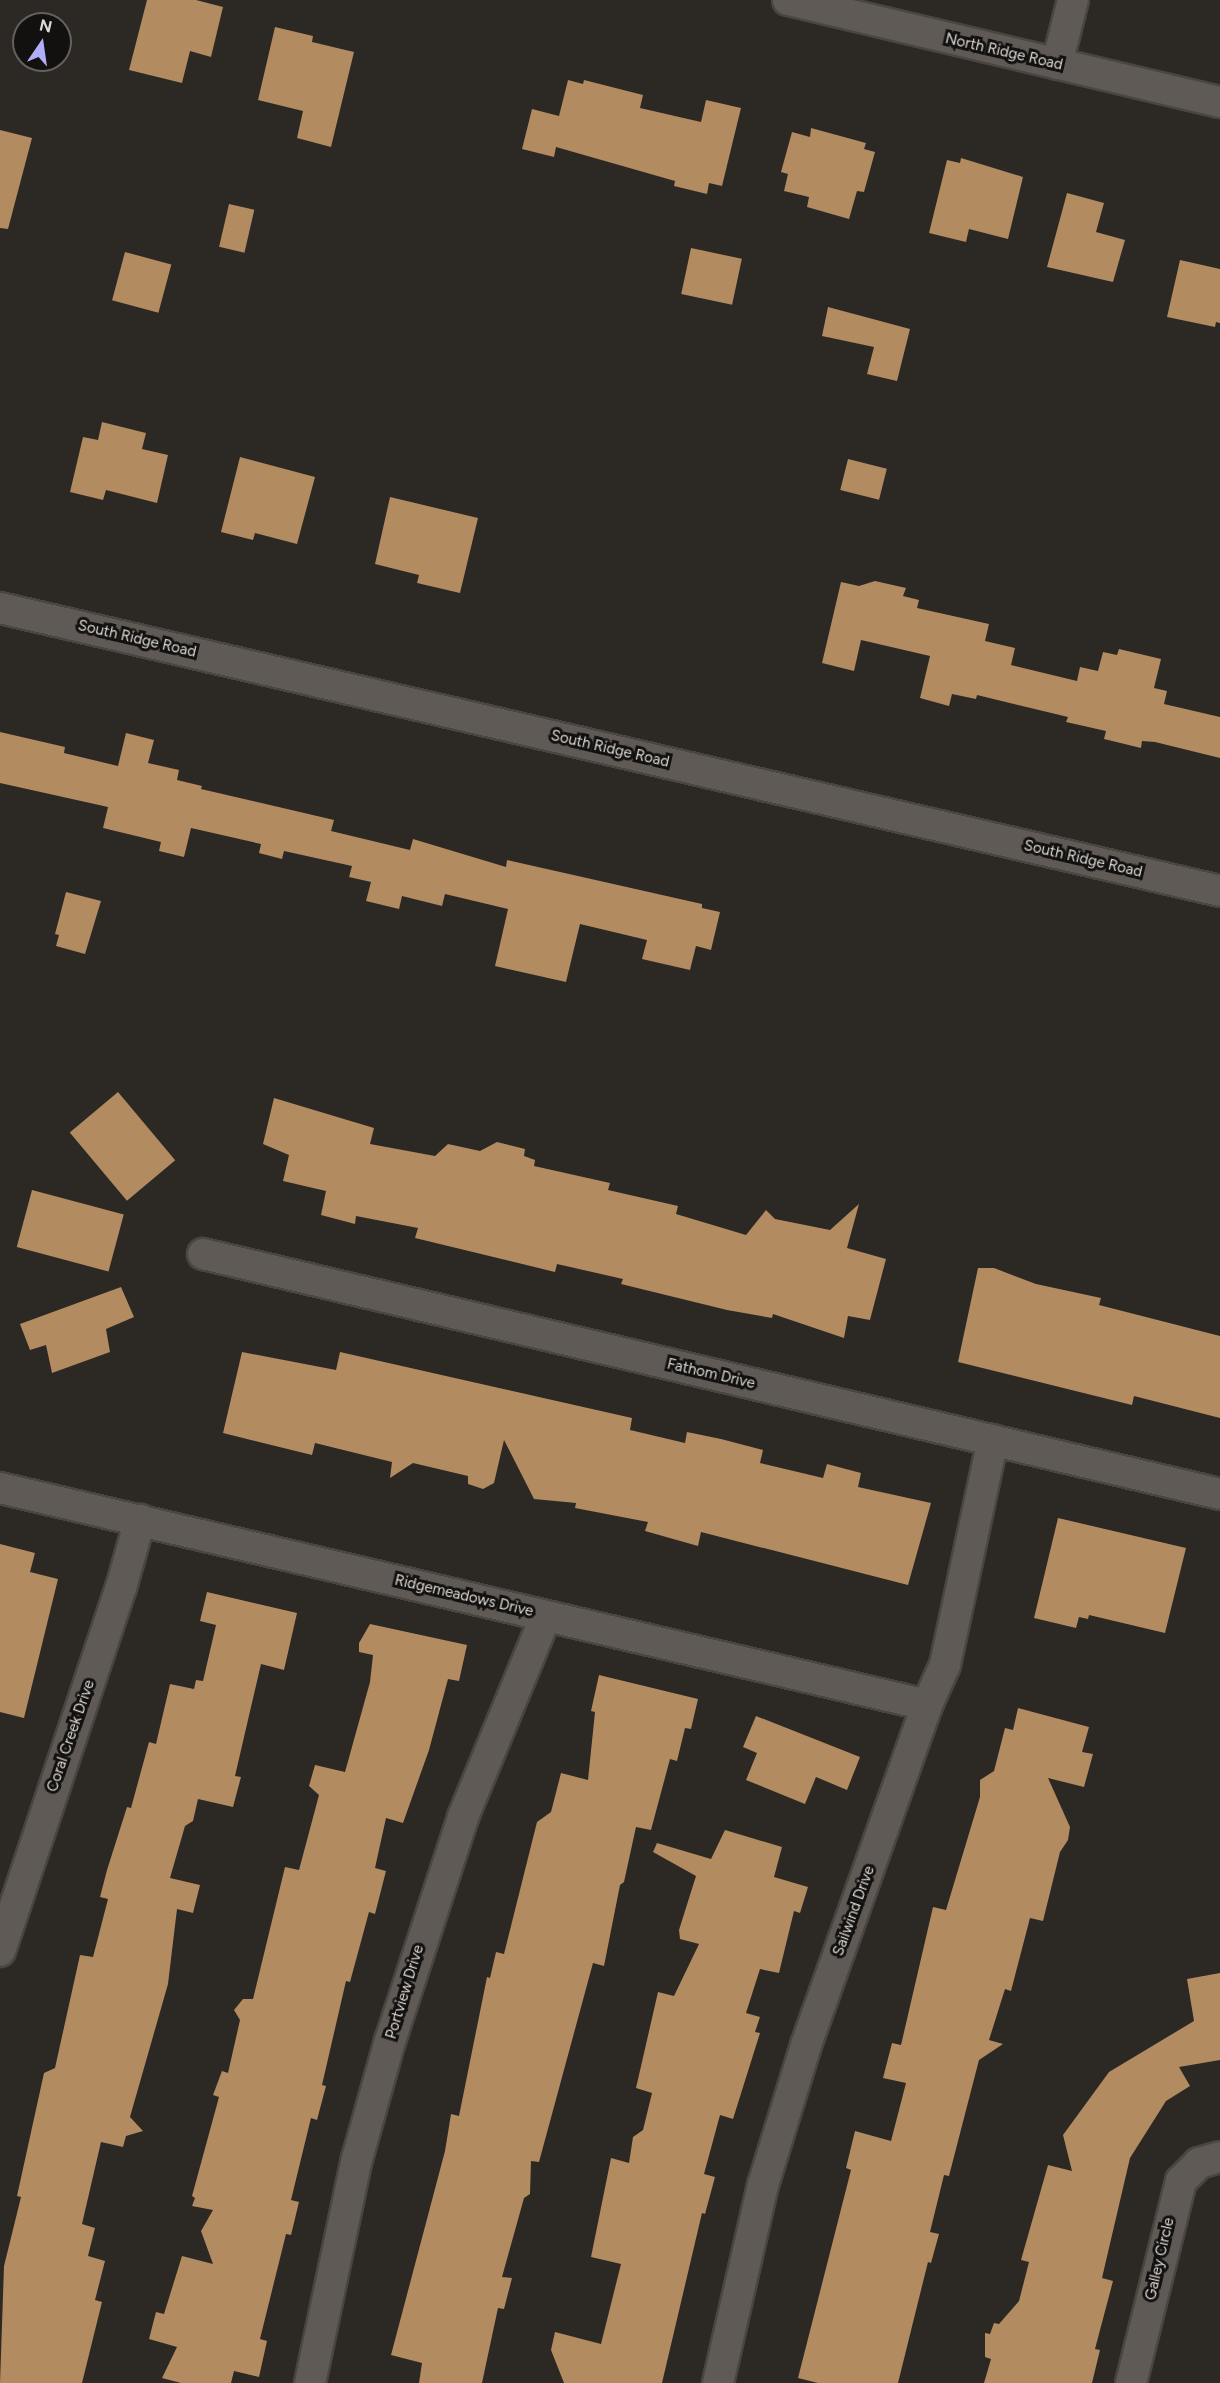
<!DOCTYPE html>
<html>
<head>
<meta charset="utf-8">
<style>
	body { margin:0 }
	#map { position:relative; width:1220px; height:2383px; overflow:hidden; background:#2c2824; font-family:Figtree,sans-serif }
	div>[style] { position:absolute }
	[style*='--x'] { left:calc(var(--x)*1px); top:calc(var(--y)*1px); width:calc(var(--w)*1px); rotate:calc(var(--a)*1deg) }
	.building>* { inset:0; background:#b28b61; transform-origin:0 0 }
	.roads { filter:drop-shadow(2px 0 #494541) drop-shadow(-2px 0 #494541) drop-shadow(0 2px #494541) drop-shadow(0 -2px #494541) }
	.minor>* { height:30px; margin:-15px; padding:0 15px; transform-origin:15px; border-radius:15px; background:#5f5a55 }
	span { translate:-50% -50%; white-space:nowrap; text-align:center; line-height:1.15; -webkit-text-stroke:6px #13110f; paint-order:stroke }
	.street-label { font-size:15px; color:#dcd9d6 }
	.north { position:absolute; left:12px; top:12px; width:60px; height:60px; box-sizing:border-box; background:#13110f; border:2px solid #63615f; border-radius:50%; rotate:13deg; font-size:16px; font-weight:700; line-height:24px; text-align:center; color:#dcd9d6 }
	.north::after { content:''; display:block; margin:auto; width:21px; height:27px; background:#b2adf9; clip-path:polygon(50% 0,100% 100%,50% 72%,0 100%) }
</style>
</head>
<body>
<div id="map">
	<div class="building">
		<i style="clip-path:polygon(147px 0,196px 0,223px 7px,211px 57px,190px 51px,182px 83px,129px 70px)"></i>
		<i style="clip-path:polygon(275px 27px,313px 36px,312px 42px,354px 52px,331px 147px,297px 138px,303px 111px,258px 100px)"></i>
		<i style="clip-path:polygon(568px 80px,583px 84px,584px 80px,643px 95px,640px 108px,701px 122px,706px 100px,741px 108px,722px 186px,709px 183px,707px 194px,674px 186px,675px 181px,556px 147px,554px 157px,522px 149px,532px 109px,559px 116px)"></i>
		<i style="clip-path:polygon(811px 128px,866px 143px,864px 149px,875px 152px,864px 192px,857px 191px,849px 219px,807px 207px,809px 197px,784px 191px,788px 174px,781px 172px,792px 132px,810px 137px)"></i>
		<i style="clip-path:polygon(0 130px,32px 138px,8px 229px,0 228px)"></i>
		<i style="clip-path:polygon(961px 158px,1023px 177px,1008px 239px,969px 229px,966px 242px,929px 233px,947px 160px,960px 163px)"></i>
		<i style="clip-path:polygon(1067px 193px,1104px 203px,1096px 232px,1125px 240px,1113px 282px,1047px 267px)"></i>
		<i style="left:229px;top:204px;width:26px;height:44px;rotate:13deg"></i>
		<i style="left:691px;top:248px;width:52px;height:47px;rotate:12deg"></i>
		<i style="left:125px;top:252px;width:48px;height:50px;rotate:15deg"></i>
		<i style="clip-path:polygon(1180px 260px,1220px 269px,1220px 323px,1216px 322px,1215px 327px,1167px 317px)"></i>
		<i style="clip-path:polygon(828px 307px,910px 329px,897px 381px,867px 374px,874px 347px,822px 336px)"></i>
		<i style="clip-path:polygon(102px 422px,146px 433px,142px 449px,168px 455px,157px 503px,106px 490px,103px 500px,70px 492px,83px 437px,98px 440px)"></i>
		<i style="clip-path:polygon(240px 457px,315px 477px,297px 544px,255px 533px,253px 540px,221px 532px)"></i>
		<i style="left:848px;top:459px;width:40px;height:32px;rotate:14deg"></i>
		<i style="clip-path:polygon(390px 497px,478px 518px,460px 593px,417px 583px,419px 575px,375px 564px)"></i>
		<i style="clip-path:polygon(875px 581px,906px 588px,903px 596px,919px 600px,917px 608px,989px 624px,985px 641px,1015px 648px,1011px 665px,1077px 681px,1080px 667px,1098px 671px,1103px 652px,1117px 655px,1119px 649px,1161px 659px,1154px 688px,1167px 691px,1164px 704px,1220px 717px,1220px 758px,1155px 742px,1142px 741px,1141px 748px,1104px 739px,1106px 731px,1066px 722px,1068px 717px,977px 695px,976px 699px,952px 694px,949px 706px,920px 698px,930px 656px,861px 640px,854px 671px,822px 663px,841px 582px,859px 586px)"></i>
		<i style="clip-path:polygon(0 732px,65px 747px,64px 753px,118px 766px,126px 733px,154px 740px,148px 763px,179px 770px,177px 780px,202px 786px,201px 789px,334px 820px,331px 831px,410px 850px,413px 839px,506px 867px,507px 860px,702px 904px,702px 908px,720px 912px,711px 950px,696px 946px,690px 970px,642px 959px,647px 940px,580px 924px,566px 982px,495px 966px,508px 909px,445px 894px,442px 906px,402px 896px,399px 909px,366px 901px,371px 882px,349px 877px,352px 866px,284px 851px,282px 859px,259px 853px,261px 844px,191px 828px,184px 857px,159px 851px,161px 842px,103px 828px,108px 807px,0 783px)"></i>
		<i style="clip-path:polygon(66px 892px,101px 901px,85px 954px,56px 946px,59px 935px,55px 934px)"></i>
		<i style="left:118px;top:1092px;width:89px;height:63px;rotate:50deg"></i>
		<i style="clip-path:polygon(274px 1098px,374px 1128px,370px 1144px,435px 1156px,448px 1144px,480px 1151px,497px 1142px,525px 1149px,524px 1156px,535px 1160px,534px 1166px,610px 1183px,608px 1190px,678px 1206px,676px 1214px,746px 1235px,766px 1210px,775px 1219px,830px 1230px,859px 1204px,847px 1248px,886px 1259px,870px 1320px,848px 1316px,844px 1338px,773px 1314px,772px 1318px,727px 1310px,621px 1284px,623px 1279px,557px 1264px,555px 1272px,415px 1238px,418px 1228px,356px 1216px,355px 1224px,321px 1215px,326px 1191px,283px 1181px,289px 1155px,263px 1144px)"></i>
		<i style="left:32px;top:1190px;width:95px;height:59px;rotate:15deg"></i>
		<i style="clip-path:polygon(978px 1268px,994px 1268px,1036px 1284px,1101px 1298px,1099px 1305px,1220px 1336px,1220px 1418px,1134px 1396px,1132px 1405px,958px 1362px)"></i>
		<i style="clip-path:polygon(121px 1287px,134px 1317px,106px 1329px,110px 1352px,52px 1373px,46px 1345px,30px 1350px,20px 1324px)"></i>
		<i style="clip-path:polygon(242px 1352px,336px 1370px,340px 1352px,632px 1418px,630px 1430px,685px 1443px,687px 1432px,721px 1439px,763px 1450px,760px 1463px,823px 1478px,827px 1464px,861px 1473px,858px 1487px,931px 1503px,908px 1585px,701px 1532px,698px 1546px,645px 1531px,648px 1522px,575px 1508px,576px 1503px,534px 1499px,504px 1440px,494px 1483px,483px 1489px,468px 1484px,468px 1476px,413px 1463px,390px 1478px,392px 1462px,315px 1443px,312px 1455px,223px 1433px)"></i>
		<i style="clip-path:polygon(1058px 1518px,1186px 1548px,1165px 1633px,1089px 1615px,1088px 1619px,1079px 1617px,1076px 1628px,1034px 1618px)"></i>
		<i style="clip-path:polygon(0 1544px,35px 1553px,30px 1572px,58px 1579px,24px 1718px,0 1712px)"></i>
		<i style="clip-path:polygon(207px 1592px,297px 1613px,284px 1670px,261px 1664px,235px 1776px,241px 1777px,233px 1807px,198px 1799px,193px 1821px,185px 1826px,170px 1878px,200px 1885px,193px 1913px,177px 1909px,168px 1984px,130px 2117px,143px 2131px,126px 2136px,123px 2147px,101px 2142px,82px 2224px,95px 2228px,88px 2256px,105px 2261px,95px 2300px,102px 2302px,82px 2383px,0 2383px,4px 2266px,21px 2197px,17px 2196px,44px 2073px,55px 2068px,80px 1955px,93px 1957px,108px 1899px,100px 1897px,107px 1870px,127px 1807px,131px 1808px,149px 1742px,156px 1744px,170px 1684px,194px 1689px,196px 1680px,203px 1681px,216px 1625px,200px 1621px)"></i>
		<i style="clip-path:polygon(370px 1624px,467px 1645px,459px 1681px,448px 1679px,429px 1750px,403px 1823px,386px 1818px,375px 1868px,386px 1871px,375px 1914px,369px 1912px,350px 1982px,346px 1981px,322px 2085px,326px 2086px,317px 2120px,311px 2118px,291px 2200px,299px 2202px,291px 2235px,286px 2234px,260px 2339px,267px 2341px,259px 2377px,234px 2371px,231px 2383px,181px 2383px,162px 2378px,177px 2347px,149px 2339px,156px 2312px,164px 2314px,182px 2256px,213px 2264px,201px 2231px,213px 2210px,192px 2206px,195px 2198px,192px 2196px,219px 2097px,213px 2095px,222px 2071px,228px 2073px,240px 2020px,234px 2010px,243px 1999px,253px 1999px,285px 1867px,299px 1870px,319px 1795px,309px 1786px,315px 1765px,345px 1772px,370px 1682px,373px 1655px,359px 1652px,359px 1643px)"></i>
		<i style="clip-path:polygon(599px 1675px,698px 1699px,691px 1729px,685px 1728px,677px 1761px,670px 1759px,651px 1830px,636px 1827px,624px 1882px,620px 1885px,604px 1966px,593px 1963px,539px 2162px,531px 2161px,530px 2194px,524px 2198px,502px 2277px,512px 2278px,504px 2309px,498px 2308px,482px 2383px,419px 2383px,422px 2363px,391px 2355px,445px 2151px,451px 2114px,459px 2116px,487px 1977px,490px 1978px,496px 1952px,504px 1954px,537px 1822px,551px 1812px,561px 1773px,588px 1780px,595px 1712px,591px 1711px)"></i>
		<i style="clip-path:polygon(1018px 1708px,1089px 1727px,1082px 1752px,1093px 1754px,1084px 1787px,1048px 1778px,1070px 1827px,1068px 1840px,1060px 1852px,1043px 1921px,1030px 1918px,1011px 1991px,1005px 1989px,989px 2040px,1003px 2044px,979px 2060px,949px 2176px,944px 2175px,930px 2232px,939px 2234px,931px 2263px,928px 2262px,898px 2383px,818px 2383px,798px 2378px,851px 2170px,846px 2168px,855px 2131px,891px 2141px,906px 2083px,883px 2078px,892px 2043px,901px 2045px,933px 1907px,946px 1910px,980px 1797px,980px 1780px,994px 1771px,1005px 1728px,1013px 1730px)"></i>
		<i style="clip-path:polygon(756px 1716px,860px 1757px,847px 1790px,816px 1777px,805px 1804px,746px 1780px,757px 1753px,743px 1747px)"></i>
		<i style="clip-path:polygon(725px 1830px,782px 1847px,774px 1877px,808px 1887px,800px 1913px,794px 1911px,779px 1973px,760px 1969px,746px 2013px,760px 2017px,755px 2032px,760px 2033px,733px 2119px,720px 2115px,704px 2174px,715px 2177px,705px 2214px,702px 2213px,662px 2383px,564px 2383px,551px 2350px,555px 2332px,601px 2344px,621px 2264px,591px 2257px,611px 2158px,629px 2163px,633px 2137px,643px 2130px,652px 2093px,636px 2088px,658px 1992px,674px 1996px,699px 1944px,680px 1939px,679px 1930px,696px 1876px,653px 1852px,657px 1843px,711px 1859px)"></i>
		<i style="clip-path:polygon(1220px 1973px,1220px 2060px,1179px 2067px,1190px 2086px,1166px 2101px,1130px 2158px,1102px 2278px,1113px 2281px,1095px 2349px,1100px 2350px,1092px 2383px,984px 2383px,991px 2359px,985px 2357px,985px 2333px,990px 2334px,994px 2323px,999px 2324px,1019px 2301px,1029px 2262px,1021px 2260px,1048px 2165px,1072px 2171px,1063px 2135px,1109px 2072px,1194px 2021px,1187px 1979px)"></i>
	</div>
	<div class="roads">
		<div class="minor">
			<i style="--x:788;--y:0;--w:444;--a:13.3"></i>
			<i style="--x:1057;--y:64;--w:66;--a:-76"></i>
			<i style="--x:0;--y:608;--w:1252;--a:13.06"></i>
			<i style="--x:203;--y:1254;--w:1045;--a:13.28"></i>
			<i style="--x:0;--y:1488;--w:952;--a:13.18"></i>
			<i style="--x:0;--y:1951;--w:383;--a:-71.6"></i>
			<i style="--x:121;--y:1588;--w:71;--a:-74.4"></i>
			<i style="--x:310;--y:2383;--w:229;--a:-78.2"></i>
			<i style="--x:357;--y:2159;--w:123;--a:-74.4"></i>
			<i style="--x:390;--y:2041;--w:236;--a:-71.9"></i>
			<i style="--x:463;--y:1817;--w:217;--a:-67.6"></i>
			<i style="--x:718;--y:2383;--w:203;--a:-77.2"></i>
			<i style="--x:763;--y:2185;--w:146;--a:-72.9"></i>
			<i style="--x:806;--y:2045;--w:361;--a:-70.4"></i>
			<i style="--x:927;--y:1705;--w:44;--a:-65.8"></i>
			<i style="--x:945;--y:1665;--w:230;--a:-78"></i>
			<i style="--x:1131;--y:2383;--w:208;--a:-76.1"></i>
			<i style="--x:1181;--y:2181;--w:25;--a:-45"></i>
			<i style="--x:1199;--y:2163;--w:22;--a:-16"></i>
		</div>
	</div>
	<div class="street-label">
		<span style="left:1004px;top:52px;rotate:13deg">North Ridge Road</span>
		<span style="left:137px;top:639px;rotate:13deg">South Ridge Road</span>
		<span style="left:610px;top:749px;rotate:13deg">South Ridge Road</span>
		<span style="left:1083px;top:859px;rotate:13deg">South Ridge Road</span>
		<span style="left:711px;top:1374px;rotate:13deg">Fathom Drive</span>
		<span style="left:464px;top:1596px;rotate:13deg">Ridgemeadows Drive</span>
		<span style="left:71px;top:1736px;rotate:-71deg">Coral Creek Drive</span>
		<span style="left:854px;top:1911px;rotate:-70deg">Sailwind Drive</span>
		<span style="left:405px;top:1992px;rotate:-73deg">Portview Drive</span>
		<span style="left:1160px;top:2259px;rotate:-77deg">Galley Circle</span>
	</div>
	<div class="north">N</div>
</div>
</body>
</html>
